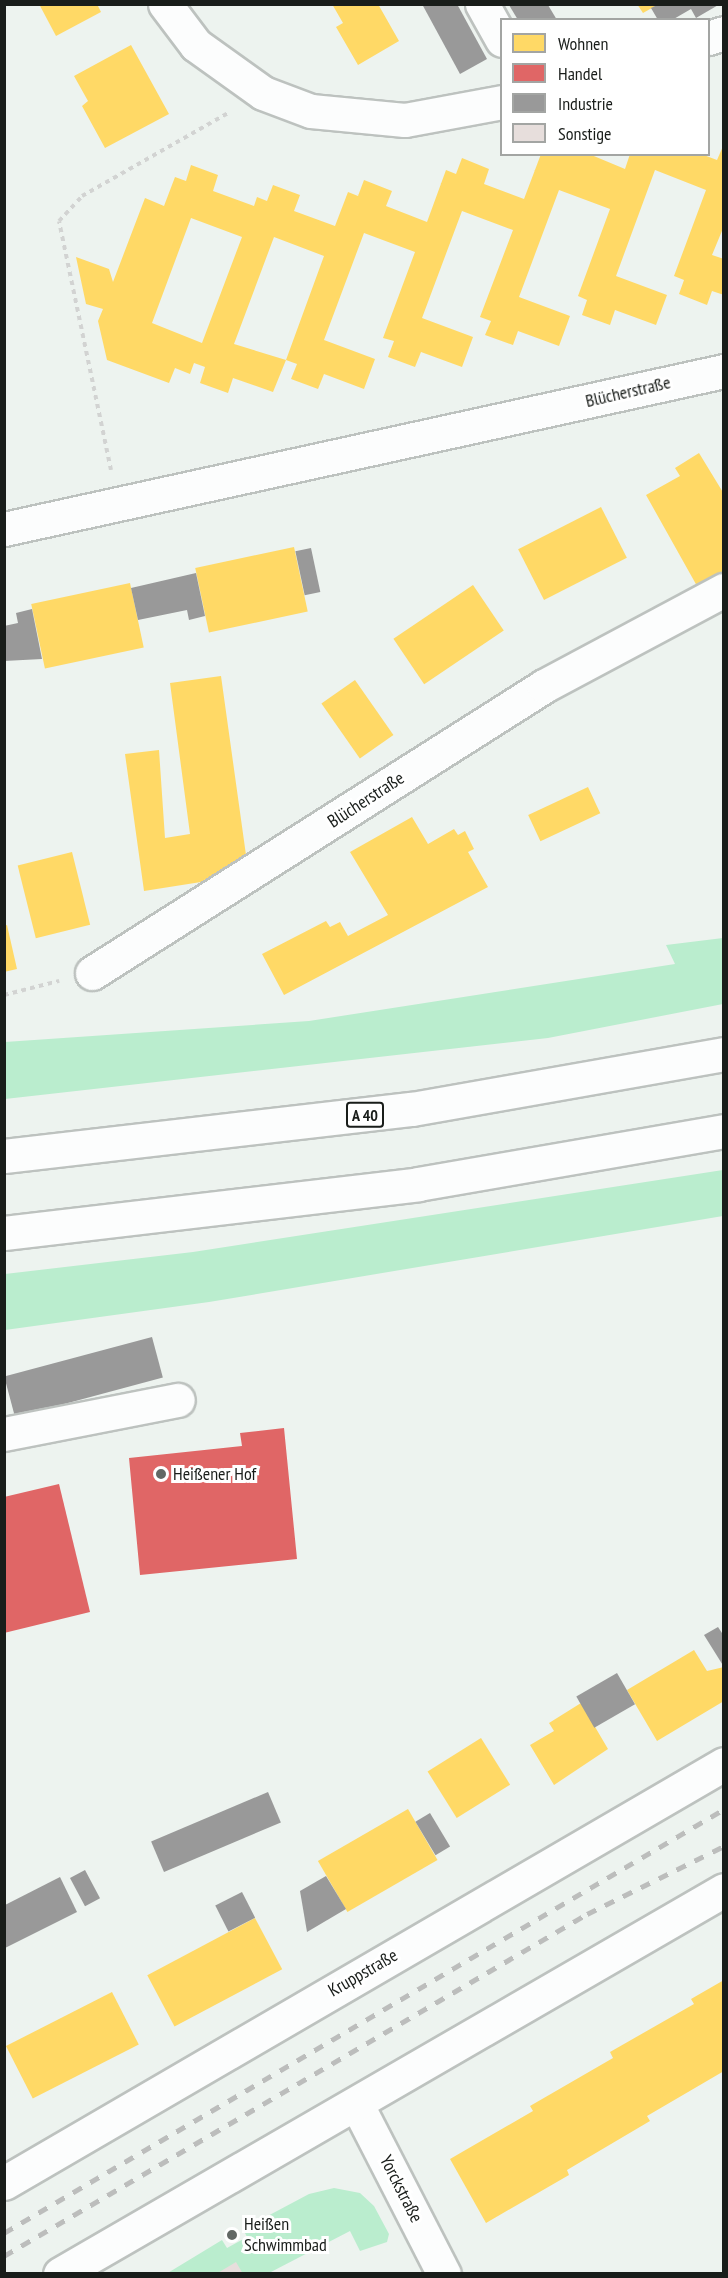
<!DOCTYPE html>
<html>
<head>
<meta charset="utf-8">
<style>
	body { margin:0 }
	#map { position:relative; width:728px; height:2278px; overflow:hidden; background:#edf3ef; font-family:"PT Sans Narrow",sans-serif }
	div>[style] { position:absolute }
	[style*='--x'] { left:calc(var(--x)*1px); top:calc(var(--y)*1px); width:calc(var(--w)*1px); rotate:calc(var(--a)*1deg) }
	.green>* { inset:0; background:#baedce }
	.homes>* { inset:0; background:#ffd966; transform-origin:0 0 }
	.shops>* { inset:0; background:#e06666 }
	.industry>* { inset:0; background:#999; transform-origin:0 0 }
	.building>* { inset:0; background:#e7dedc }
	.path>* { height:4px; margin-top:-2px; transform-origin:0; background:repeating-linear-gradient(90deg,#d2d3d2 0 4.5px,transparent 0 9px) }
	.roads { filter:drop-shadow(2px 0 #bdc2bf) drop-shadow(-2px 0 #bdc2bf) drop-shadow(0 2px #bdc2bf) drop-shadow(0 -2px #bdc2bf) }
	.minor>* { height:33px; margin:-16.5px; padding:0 16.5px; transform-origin:16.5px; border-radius:16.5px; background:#fcfdfd }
	.highway>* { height:33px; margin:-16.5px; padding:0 16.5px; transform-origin:16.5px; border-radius:16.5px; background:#fcfdfd }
	.rail>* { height:4.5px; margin-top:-2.25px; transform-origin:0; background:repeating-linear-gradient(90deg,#bcbdbc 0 10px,transparent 0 20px) }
	.dots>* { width:16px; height:16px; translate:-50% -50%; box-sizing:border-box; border:3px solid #fff; border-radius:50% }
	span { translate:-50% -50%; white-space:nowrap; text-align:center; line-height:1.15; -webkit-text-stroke:6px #fff; paint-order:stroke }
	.shield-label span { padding:2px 4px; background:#fff; border:2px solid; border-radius:4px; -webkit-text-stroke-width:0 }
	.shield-label { font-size:16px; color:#191d1a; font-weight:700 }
	.street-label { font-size:18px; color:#191d1a }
	.poi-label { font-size:18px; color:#191d1a }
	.left { translate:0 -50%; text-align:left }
	.frame { position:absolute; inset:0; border:6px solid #191d1a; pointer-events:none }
	.legend { position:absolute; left:500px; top:18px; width:210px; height:138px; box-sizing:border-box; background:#fff; border:2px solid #a3a5a3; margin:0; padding:8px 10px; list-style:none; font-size:18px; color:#191d1a }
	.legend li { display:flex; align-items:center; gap:12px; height:30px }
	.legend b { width:30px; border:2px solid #a3a5a3 }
</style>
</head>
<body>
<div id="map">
	<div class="green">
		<i style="clip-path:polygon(723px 938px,723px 1004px,548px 1038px,5px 1099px,5px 1042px,309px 1021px,675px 964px,666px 945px)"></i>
		<i style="clip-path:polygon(723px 1170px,723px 1216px,209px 1302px,5px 1330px,5px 1274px,193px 1252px)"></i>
		<i style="clip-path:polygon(334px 2188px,360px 2193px,374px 2206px,389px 2234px,387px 2242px,360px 2251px,350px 2231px,269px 2273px,166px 2274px,222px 2240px,227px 2248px,247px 2237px,243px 2229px,309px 2194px)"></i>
	</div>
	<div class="homes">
		<i style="clip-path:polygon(39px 4px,97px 4px,101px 12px,56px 36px)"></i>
		<i style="clip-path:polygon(332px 4px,378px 4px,399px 41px,358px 65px,336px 27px,343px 23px)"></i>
		<i style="clip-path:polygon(637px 4px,659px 4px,643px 13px)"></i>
		<i style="clip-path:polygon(131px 45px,169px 114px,105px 148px,82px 106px,88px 101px,74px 76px)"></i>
		<i style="clip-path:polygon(evenodd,724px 144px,724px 226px,712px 255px,724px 259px,724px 295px,712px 291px,707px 305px,679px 294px,684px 280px,674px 276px,706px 190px,655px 170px,616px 276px,667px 295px,656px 325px,615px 310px,610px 325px,582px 315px,587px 300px,578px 296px,610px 209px,559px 190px,519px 297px,570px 316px,559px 346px,518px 331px,513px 345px,485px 335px,491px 321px,480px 317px,513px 230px,462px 211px,422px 318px,473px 337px,462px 367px,421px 352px,415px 367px,388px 357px,394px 341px,383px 338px,415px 252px,364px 233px,324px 340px,375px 359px,364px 389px,324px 374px,318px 389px,291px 379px,297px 364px,286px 360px,324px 256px,274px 237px,234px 344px,286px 360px,273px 392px,233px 378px,228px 393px,200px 383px,205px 367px,194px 363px,190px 374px,175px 368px,169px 383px,107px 360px,98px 321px,103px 309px,86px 304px,76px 257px,109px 269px,113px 282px,145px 198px,164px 206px,175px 177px,186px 181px,191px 165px,218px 175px,213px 191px,254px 206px,257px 197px,267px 201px,273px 185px,300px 195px,294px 211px,335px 226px,348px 192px,358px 196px,364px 180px,392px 191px,386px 206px,427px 222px,446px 170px,456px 174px,462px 158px,489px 169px,484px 184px,524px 199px,541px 154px,589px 154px,625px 169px,630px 154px,701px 154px,717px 160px,724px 144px,191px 218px,242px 237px,202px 343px,152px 323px,191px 218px)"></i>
		<i style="clip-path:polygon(699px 453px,724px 494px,724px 572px,697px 586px,646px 495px,680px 476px,675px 468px)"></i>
		<i style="left:601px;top:507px;width:57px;height:93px;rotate:63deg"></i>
		<i style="left:294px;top:547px;width:66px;height:101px;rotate:78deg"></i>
		<i style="left:130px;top:583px;width:66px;height:101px;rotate:78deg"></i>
		<i style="left:473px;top:585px;width:55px;height:96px;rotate:56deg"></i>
		<i style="clip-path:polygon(221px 676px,246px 855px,201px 882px,144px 891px,125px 754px,159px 750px,165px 838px,190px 834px,170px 683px)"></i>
		<i style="left:355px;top:680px;width:67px;height:41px;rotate:55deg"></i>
		<i style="left:588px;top:787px;width:29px;height:66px;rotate:65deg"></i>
		<i style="clip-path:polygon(412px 817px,428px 844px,454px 829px,458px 835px,465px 831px,474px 849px,468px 852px,488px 887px,284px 995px,262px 954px,326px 921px,330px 927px,340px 922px,348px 936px,388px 915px,350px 852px)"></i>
		<i style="left:72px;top:852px;width:75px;height:56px;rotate:76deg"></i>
		<i style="clip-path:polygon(7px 925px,17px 969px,4px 972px,4px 926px)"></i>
		<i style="clip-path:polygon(694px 1650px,707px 1671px,724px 1667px,724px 1701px,657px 1741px,627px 1690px)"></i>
		<i style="clip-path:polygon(581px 1703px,608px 1749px,554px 1785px,530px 1745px,554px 1731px,549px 1723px)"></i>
		<i style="left:481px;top:1738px;width:55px;height:63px;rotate:58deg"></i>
		<i style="left:408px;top:1809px;width:59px;height:104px;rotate:60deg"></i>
		<i style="left:255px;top:1918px;width:58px;height:122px;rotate:62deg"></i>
		<i style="clip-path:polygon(724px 1980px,724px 2071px,647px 2116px,650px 2121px,567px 2170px,569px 2175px,486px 2223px,450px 2159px,533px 2111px,530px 2106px,613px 2058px,610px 2052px,694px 2004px,691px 1999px)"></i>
		<i style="left:112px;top:1992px;width:59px;height:119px;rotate:63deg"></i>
	</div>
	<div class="shops">
		<i style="clip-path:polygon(284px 1428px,297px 1559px,140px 1575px,129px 1458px,242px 1446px,240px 1433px)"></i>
		<i style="clip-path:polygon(59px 1484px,90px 1612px,4px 1633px,4px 1497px)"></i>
	</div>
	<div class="industry">
		<i style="clip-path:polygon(422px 4px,457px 4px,487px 59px,460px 74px)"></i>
		<i style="clip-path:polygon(659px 4px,720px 4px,696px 18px,691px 9px,672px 20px,658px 20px,651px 8px)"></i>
		<i style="clip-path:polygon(509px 5px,548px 5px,557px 20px,518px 20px)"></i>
		<i style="left:311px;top:548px;width:45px;height:16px;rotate:78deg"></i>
		<i style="clip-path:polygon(196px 573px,205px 616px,189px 620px,187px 610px,138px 620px,131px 588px)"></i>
		<i style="clip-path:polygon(32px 609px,42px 659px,4px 661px,4px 626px,18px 623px,16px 613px)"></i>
		<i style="left:152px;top:1337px;width:42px;height:153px;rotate:75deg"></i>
		<i style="clip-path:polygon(718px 1627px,724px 1636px,724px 1667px,704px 1635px)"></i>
		<i style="left:617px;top:1673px;width:36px;height:47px;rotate:60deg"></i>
		<i style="left:268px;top:1792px;width:33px;height:127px;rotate:67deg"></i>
		<i style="left:430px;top:1813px;width:39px;height:17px;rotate:59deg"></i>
		<i style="left:85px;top:1870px;width:32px;height:17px;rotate:62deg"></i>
		<i style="clip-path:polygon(326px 1876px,346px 1909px,307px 1932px,300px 1891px)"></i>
		<i style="clip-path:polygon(60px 1877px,77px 1912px,5px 1948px,5px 1905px)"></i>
		<i style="left:242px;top:1892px;width:29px;height:30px;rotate:63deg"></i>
	</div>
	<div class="building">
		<i style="clip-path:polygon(236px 2262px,243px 2274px,216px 2274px)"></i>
	</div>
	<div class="path">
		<i style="--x:111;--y:470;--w:254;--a:-101.8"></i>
		<i style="--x:59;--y:221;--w:34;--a:-47"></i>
		<i style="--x:82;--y:196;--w:168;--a:-29.6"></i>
		<i style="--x:4;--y:995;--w:57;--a:-14.3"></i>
	</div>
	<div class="roads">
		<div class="minor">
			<i style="--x:165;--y:4;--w:51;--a:52.9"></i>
			<i style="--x:196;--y:45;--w:82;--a:35.6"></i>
			<i style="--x:263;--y:93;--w:51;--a:20.6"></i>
			<i style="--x:311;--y:111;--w:94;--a:5.5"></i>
			<i style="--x:405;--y:120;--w:99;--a:-10.5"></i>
			<i style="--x:482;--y:4;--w:41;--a:60.9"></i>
			<i style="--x:708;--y:38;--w:17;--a:-17"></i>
			<i style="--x:4;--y:529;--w:737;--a:-12.38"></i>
			<i style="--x:92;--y:973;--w:535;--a:-32.41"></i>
			<i style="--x:544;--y:686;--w:204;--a:-28.1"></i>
			<i style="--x:4;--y:1434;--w:177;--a:-11.1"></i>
			<i style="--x:357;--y:2105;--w:190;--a:62.8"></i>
			<i style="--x:4;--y:2183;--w:833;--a:-30.2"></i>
			<i style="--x:60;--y:2274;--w:767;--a:-30.04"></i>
		</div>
		<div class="highway">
			<i style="--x:4;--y:1156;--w:411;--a:-6.6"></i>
			<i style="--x:412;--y:1109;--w:317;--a:-10"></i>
			<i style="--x:4;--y:1233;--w:417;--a:-6.7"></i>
			<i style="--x:418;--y:1184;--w:311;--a:-9.8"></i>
		</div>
	</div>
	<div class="rail">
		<i style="--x:4;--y:2233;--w:836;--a:-30.49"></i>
		<i style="--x:4;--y:2256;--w:676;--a:-30.4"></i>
		<i style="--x:587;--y:1914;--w:153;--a:-26.4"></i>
	</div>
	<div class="dots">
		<i style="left:161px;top:1474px;background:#636865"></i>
		<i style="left:232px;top:2235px;background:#636865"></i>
	</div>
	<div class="shield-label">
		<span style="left:365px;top:1115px">A 40</span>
	</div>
	<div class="street-label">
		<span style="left:628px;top:392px;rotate:-13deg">Blücherstraße</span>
		<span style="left:366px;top:800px;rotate:-33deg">Blücherstraße</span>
		<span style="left:363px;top:1973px;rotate:-30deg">Kruppstraße</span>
		<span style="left:401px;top:2189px;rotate:63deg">Yorckstraße</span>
	</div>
	<div class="poi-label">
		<span class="left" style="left:173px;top:1474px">Heißener Hof</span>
		<span class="left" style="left:244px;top:2235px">Heißen<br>Schwimmbad</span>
	</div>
	<div class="frame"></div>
	<ul class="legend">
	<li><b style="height:16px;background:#ffd966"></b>Wohnen</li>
	<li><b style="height:16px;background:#e06666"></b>Handel</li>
	<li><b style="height:16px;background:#999"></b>Industrie</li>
	<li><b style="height:16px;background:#e7dedc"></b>Sonstige</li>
	</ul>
</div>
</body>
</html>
